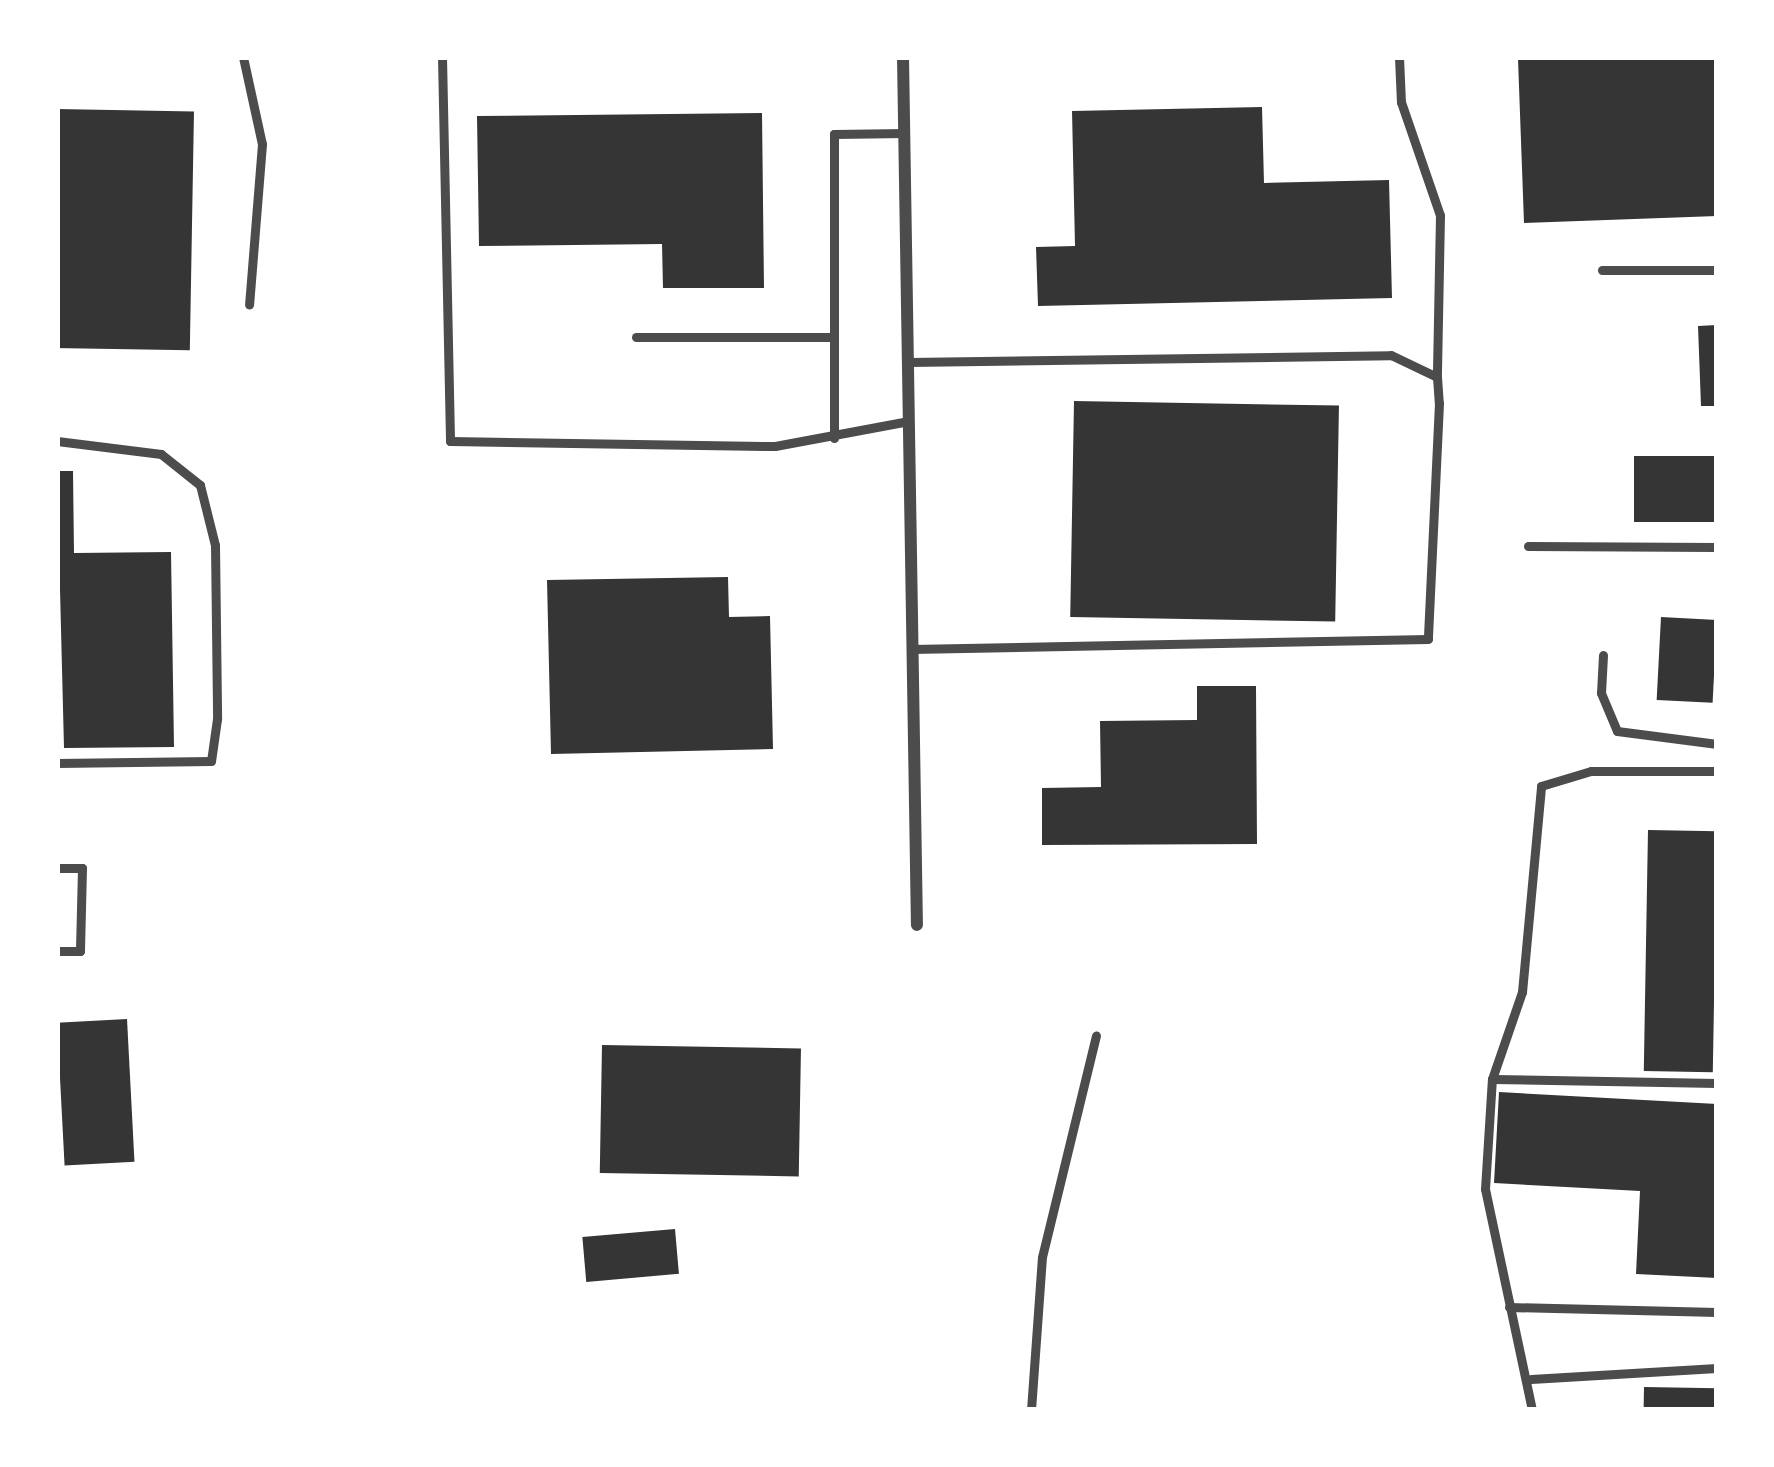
<!DOCTYPE html>
<html>
<head>
<meta charset="utf-8">
<style>
	body { margin:0 }
	#map { position:relative; width:1774px; height:1467px; overflow:hidden; background:#fff; font-family:"Fira Sans",sans-serif }
	div>[style] { position:absolute }
	[style*='--x'] { left:calc(var(--x)*1px); top:calc(var(--y)*1px); width:calc(var(--w)*1px); rotate:calc(var(--a)*1deg) }
	.building>* { inset:0; background:#353535; transform-origin:0 0 }
	.service>* { height:9px; margin:-4.5px; padding:0 4.5px; transform-origin:4.5px; border-radius:4.5px; background:#4c4c4c }
	.minor>* { height:12px; margin:-6px; padding:0 6px; transform-origin:6px; border-radius:6px; background:#4c4c4c }
	span { translate:-50% -50%; white-space:nowrap; text-align:center; line-height:1.15; -webkit-text-stroke:10px #fff; paint-order:stroke }
	.frame { position:absolute; inset:0; border:60px solid #fff; pointer-events:none }
</style>
</head>
<body>
<div id="map">
	<div class="building">
		<i style="clip-path:polygon(1563px 57px,1717px 57px,1717px 216px,1524px 223px,1518px 59px)"></i>
		<i style="clip-path:polygon(1262px 107px,1264px 183px,1389px 180px,1392px 298px,1038px 306px,1036px 247px,1075px 246px,1072px 111px)"></i>
		<i style="left:57px;top:109px;width:137px;height:239px;rotate:1deg"></i>
		<i style="clip-path:polygon(762px 113px,764px 288px,663px 288px,662px 244px,479px 246px,477px 116px)"></i>
		<i style="clip-path:polygon(1717px 325px,1717px 406px,1701px 406px,1698px 326px)"></i>
		<i style="left:1074px;top:401px;width:265px;height:216px;rotate:1deg"></i>
		<i style="left:1717px;top:456px;width:66px;height:83px;rotate:90deg"></i>
		<i style="clip-path:polygon(57px 471px,73px 471px,74px 553px,171px 552px,174px 747px,64px 748px)"></i>
		<i style="clip-path:polygon(728px 577px,729px 617px,770px 616px,773px 749px,551px 754px,547px 580px)"></i>
		<i style="left:1661px;top:617px;width:56px;height:83px;rotate:3deg"></i>
		<i style="clip-path:polygon(1197px 686px,1256px 686px,1257px 844px,1042px 845px,1042px 788px,1101px 787px,1100px 721px,1197px 720px)"></i>
		<i style="left:1648px;top:830px;width:69px;height:241px;rotate:1deg"></i>
		<i style="left:127px;top:1019px;width:143px;height:70px;rotate:87deg"></i>
		<i style="left:602px;top:1045px;width:199px;height:128px;rotate:1deg"></i>
		<i style="clip-path:polygon(1499px 1092px,1717px 1104px,1717px 1278px,1636px 1274px,1640px 1191px,1494px 1183px)"></i>
		<i style="left:675px;top:1229px;width:45px;height:93px;rotate:85deg"></i>
		<i style="left:1644px;top:1387px;width:73px;height:23px;rotate:1deg"></i>
	</div>
	<div class="service">
		<i style="--x:243;--y:57;--w:89;--a:77.7"></i>
		<i style="--x:262;--y:144;--w:161;--a:94.6"></i>
		<i style="--x:442;--y:57;--w:384;--a:88.8"></i>
		<i style="--x:450;--y:441;--w:325;--a:0.9"></i>
		<i style="--x:775;--y:446;--w:136;--a:-10.6"></i>
		<i style="--x:1399;--y:57;--w:45;--a:87.5"></i>
		<i style="--x:1401;--y:102;--w:120;--a:71"></i>
		<i style="--x:1440;--y:215;--w:162;--a:91.1"></i>
		<i style="--x:1602;--y:270;--w:115;--a:0"></i>
		<i style="--x:636;--y:337;--w:197;--a:0"></i>
		<i style="--x:909;--y:362;--w:482;--a:-0.8"></i>
		<i style="--x:1391;--y:355;--w:51;--a:25.6"></i>
		<i style="--x:1437;--y:377;--w:26;--a:86"></i>
		<i style="--x:1439;--y:403;--w:236;--a:92.7"></i>
		<i style="--x:1428;--y:639;--w:517;--a:178.89"></i>
		<i style="--x:834;--y:438;--w:304;--a:-90"></i>
		<i style="--x:834;--y:134;--w:71;--a:-0.8"></i>
		<i style="--x:57;--y:441;--w:105;--a:7.1"></i>
		<i style="--x:161;--y:454;--w:50;--a:38.5"></i>
		<i style="--x:200;--y:485;--w:62;--a:76"></i>
		<i style="--x:215;--y:545;--w:174;--a:89.3"></i>
		<i style="--x:217;--y:719;--w:42;--a:98.1"></i>
		<i style="--x:211;--y:761;--w:154;--a:179.3"></i>
		<i style="--x:1528;--y:546;--w:189;--a:0.3"></i>
		<i style="--x:1603;--y:655;--w:38;--a:93"></i>
		<i style="--x:1601;--y:693;--w:41;--a:67.2"></i>
		<i style="--x:1617;--y:731;--w:101;--a:7.4"></i>
		<i style="--x:57;--y:868;--w:25;--a:0"></i>
		<i style="--x:82;--y:868;--w:83;--a:91.4"></i>
		<i style="--x:80;--y:951;--w:23;--a:180"></i>
		<i style="--x:1492;--y:1079;--w:225;--a:1"></i>
		<i style="--x:1509;--y:1307;--w:208;--a:1.4"></i>
		<i style="--x:1531;--y:1379;--w:186;--a:-3.4"></i>
		<i style="--x:1031;--y:1410;--w:153;--a:-85.9"></i>
		<i style="--x:1042;--y:1257;--w:228;--a:-76.3"></i>
		<i style="--x:1532;--y:1410;--w:226;--a:-102"></i>
		<i style="--x:1485;--y:1189;--w:110;--a:-86.4"></i>
		<i style="--x:1492;--y:1079;--w:92;--a:-71"></i>
		<i style="--x:1522;--y:992;--w:207;--a:-84.7"></i>
		<i style="--x:1541;--y:786;--w:52;--a:-16.7"></i>
		<i style="--x:1591;--y:771;--w:126;--a:0"></i>
	</div>
	<div class="minor">
		<i style="--x:903;--y:57;--w:868;--a:89.08"></i>
	</div>
	<div class="frame"></div>
</div>
</body>
</html>
